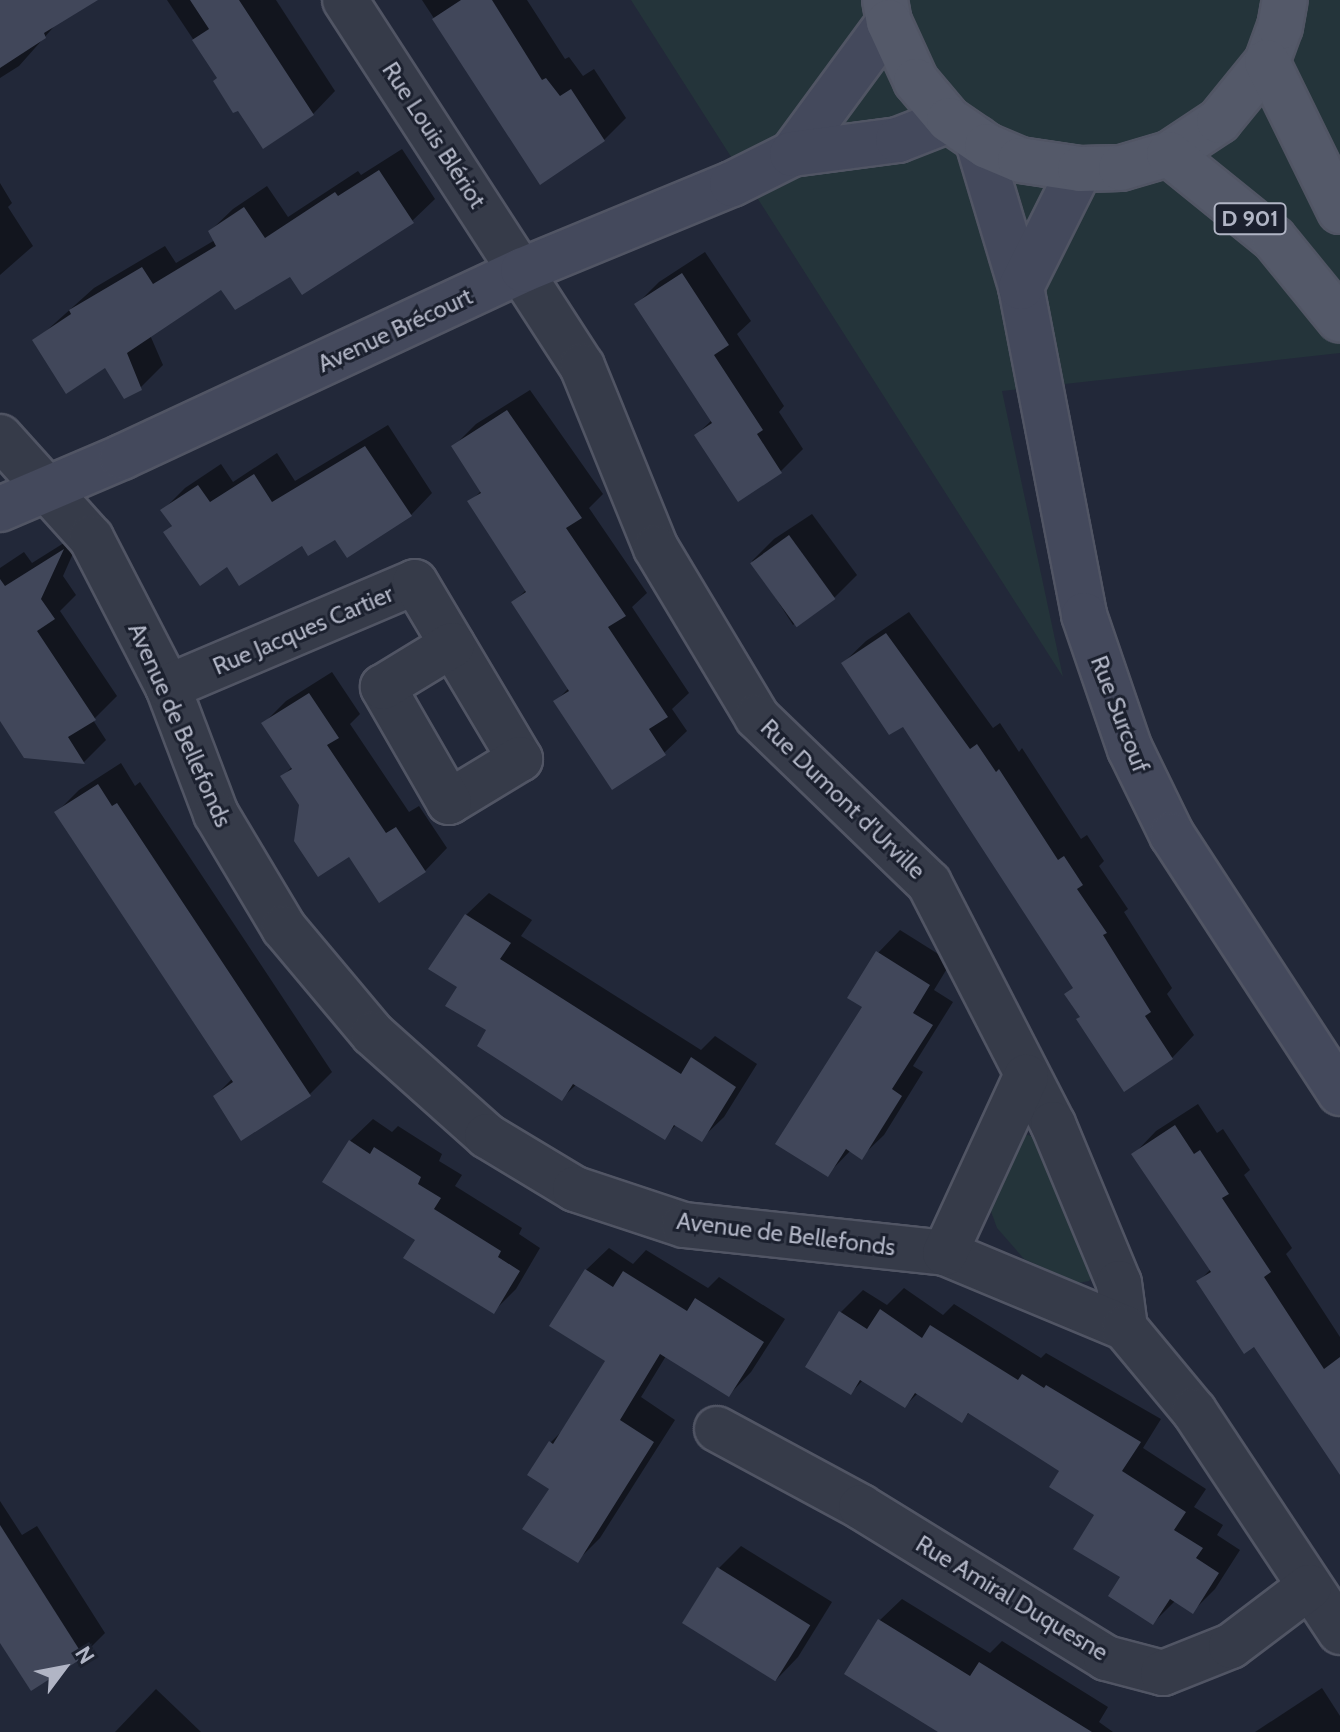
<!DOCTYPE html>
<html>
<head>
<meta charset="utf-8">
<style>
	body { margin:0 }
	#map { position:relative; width:1340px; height:1732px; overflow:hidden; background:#222839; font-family:Cabin,sans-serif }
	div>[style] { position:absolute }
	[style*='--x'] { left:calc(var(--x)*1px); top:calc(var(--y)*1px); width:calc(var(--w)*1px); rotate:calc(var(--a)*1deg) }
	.green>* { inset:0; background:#24343a }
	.shadow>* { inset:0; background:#0007 }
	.building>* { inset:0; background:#41475a; transform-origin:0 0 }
	.roads { filter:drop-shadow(2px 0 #515564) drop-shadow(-2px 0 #515564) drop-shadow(0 2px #515564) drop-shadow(0 -2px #515564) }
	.minor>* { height:44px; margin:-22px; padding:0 22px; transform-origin:22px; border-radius:22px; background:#363b49 }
	.secondary>* { height:44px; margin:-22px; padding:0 22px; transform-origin:22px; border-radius:22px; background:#44495c }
	.primary>* { height:44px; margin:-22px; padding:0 22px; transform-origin:22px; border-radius:22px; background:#545969 }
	span { translate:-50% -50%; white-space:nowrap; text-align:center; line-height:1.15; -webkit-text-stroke:6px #1b202e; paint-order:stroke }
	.shield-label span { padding:2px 6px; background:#1b202e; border:2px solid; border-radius:6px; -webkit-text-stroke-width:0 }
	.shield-label { font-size:22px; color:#b1b5c5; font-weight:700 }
	.street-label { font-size:24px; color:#b1b5c5 }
	.north { position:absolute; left:24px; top:1628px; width:80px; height:80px; -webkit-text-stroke:6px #1b202e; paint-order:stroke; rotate:58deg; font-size:22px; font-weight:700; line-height:32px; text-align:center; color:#b1b5c5 }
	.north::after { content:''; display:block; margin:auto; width:28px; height:36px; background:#b1b5c5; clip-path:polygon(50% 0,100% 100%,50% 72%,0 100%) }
</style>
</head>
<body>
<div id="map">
	<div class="green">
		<i style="clip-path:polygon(631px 0,1340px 0,1340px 353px,1002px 391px,1063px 677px)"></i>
		<i style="clip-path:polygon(1028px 1135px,1046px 1140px,1095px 1273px,1089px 1281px,1078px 1283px,1024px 1259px,997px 1228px,988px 1203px,1019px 1136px)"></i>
	</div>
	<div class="shadow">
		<i style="clip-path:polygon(0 0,90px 0,58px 22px,19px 66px,0 78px)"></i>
		<i style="clip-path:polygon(167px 0,276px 0,335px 91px,313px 114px,219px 78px)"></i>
		<i style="clip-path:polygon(422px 0,527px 0,565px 59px,569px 57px,583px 76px,594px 69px,626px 118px,604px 140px,541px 182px)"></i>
		<i style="clip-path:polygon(402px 149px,435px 199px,412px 221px,291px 274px,222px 287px,150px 335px,163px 365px,140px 388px,106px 365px,35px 341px,94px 288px,165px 246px,176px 263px,215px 240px,210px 231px,233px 209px,267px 186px,288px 217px,358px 171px,361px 175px)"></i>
		<i style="clip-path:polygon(0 183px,12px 203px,8px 207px,33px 246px,0 275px)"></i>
		<i style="clip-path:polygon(705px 252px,751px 321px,737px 334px,784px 406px,779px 412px,803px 449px,781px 471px,696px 435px,712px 420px,636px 305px,659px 282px)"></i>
		<i style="clip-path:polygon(530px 390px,603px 494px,589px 508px,647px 593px,632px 607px,689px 693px,672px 709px,687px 731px,664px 753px,556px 701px,569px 688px,514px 602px,527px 589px,470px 502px,482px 490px,454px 446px,476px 424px)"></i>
		<i style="clip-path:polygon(388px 425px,432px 493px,411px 515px,227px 565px,166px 532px,173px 525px,163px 510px,185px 488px,221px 464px,233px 482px,277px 453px,295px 481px)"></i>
		<i style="clip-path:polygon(812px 514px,857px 575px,835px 597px,793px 625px,752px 561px,774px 539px)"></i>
		<i style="clip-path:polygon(83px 531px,63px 576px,76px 595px,60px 611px,117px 696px,93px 720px,106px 740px,84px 762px,25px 756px,0 700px,0 568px,24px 552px,32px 563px)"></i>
		<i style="clip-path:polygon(909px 612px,993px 728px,1000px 723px,1019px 752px,1022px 748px,1081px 839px,1087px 835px,1104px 861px,1099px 866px,1128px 909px,1124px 912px,1172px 988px,1167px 994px,1194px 1035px,1172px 1058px,1075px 986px,903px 724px,843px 663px,866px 641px)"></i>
		<i style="clip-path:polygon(332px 672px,360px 714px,350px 724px,409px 812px,419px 806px,447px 848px,425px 871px,349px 854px,301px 805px,283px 776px,293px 766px,264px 723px,286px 701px)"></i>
		<i style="clip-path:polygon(121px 763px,135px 786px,140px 782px,332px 1072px,309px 1095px,215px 1096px,233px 1078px,57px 812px,79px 790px)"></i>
		<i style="clip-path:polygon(489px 893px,532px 920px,521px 936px,701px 1050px,715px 1036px,757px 1064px,724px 1117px,701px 1139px,677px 1124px,664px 1137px,577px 1084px,562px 1098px,489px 1030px,460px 986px,466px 915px)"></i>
		<i style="clip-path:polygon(900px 930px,951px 962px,934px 990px,953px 1002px,913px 1066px,923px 1072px,884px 1135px,861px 1157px,851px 1150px,827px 1175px,878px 953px)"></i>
		<i style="clip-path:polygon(1198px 1104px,1217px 1133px,1223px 1129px,1250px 1170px,1244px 1175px,1292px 1248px,1286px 1254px,1340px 1337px,1340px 1450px,1255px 1344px,1198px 1282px,1211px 1269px,1134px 1154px,1156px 1131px)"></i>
		<i style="clip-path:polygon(373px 1119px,392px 1132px,398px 1126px,442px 1154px,439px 1161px,462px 1175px,455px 1186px,522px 1228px,519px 1234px,540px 1248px,516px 1289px,494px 1311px,417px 1239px,350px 1141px)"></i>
		<i style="clip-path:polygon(609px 1248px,633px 1264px,646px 1250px,708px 1288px,719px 1277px,785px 1319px,751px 1372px,729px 1395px,666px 1356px,641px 1397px,675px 1420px,600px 1538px,578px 1560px,551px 1488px,530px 1475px,551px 1442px,565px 1428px,607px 1360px,586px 1270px)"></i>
		<i style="clip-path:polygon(904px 1288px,943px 1315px,954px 1304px,1041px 1358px,1046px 1353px,1161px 1419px,1143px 1448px,1206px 1489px,1194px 1507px,1223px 1525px,1217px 1535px,1240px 1550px,1215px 1589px,1193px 1611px,1176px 1600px,1153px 1623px,1122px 1577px,1097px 1515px,1061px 1470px,970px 1412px,962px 1420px,918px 1393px,905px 1406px,863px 1380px,851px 1393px,841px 1312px,863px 1290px,887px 1305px)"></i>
		<i style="clip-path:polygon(0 1501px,22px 1535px,37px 1526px,105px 1633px,83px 1655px,31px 1689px,0 1640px)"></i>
		<i style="clip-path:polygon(741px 1546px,832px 1602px,798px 1657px,776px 1680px,719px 1568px)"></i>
		<i style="clip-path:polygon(902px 1599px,990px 1653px,1002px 1641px,1108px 1707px,1099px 1722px,1113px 1732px,968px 1732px,847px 1673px,880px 1620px)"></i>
		<i style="clip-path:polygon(1322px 1688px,1340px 1716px,1340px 1732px,1255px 1732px)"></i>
		<i style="clip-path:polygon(156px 1689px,201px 1732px,115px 1732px)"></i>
	</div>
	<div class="building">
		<i style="clip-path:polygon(0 0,98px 0,44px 33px,46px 38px,0 68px)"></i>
		<i style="clip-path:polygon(190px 0,239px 0,314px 115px,263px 149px,238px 111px,233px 113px,213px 81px,217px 78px,192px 40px,209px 29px)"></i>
		<i style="clip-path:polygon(461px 0,492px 0,542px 80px,546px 78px,560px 96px,571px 89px,605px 141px,540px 185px,432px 19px)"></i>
		<i style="clip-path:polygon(379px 170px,414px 223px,302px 295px,290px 277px,235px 310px,221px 290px,127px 353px,142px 390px,124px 399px,105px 368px,66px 394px,32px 340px,71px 314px,69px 310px,142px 267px,153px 284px,216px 246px,208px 231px,244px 207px,265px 238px,335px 192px,338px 196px)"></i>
		<i style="clip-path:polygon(682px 273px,729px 345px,714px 355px,763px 430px,757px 434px,782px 473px,738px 502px,694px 435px,712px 423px,634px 304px)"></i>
		<i style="clip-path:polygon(507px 410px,582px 518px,566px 528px,626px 616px,608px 627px,668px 717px,649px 729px,666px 755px,612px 790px,553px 701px,569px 691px,511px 602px,526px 592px,467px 501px,481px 493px,451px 446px)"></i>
		<i style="clip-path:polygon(365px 446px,412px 516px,347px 558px,335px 540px,308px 556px,302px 546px,239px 586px,227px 567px,200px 586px,163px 532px,172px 526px,160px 510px,198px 485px,210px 502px,254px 474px,272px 502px)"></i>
		<i style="left:789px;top:535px;width:79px;height:48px;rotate:54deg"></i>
		<i style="clip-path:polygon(64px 549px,41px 599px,55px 619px,37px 631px,96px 720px,68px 737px,85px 764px,24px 758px,0 721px,0 579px,5px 586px)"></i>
		<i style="clip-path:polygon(886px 633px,970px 749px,977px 744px,996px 772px,999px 769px,1058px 860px,1064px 856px,1083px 885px,1077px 889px,1107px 933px,1103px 935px,1151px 1012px,1145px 1016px,1173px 1059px,1124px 1092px,1076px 1019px,1080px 1017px,1064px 994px,1073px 988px,903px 727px,889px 735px,841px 663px)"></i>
		<i style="clip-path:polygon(309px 693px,339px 738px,327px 745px,386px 833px,396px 827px,426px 872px,379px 903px,349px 857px,318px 877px,294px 841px,299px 805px,280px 776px,292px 769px,261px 723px)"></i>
		<i style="clip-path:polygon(98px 784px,112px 806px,117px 803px,311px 1096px,241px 1141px,213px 1096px,233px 1082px,54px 812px)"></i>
		<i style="clip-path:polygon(465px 914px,511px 943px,500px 959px,681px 1074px,691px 1057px,736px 1087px,702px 1142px,674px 1125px,665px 1140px,573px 1084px,562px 1101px,477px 1046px,486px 1030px,445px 1006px,457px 987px,428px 969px)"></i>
		<i style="clip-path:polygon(876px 951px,930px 985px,913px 1013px,933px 1025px,892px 1089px,902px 1096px,862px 1160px,846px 1149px,828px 1177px,775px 1144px,862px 1007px,847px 998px)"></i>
		<i style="clip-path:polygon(1175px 1125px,1194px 1154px,1200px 1150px,1229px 1194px,1222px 1198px,1271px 1272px,1264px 1277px,1324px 1369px,1340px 1357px,1340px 1475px,1254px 1347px,1244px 1354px,1196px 1281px,1211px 1272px,1131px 1154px)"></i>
		<i style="clip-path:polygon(349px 1140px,370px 1154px,374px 1147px,421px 1177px,418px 1184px,441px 1198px,434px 1209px,501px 1251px,498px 1257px,520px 1271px,494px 1314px,403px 1258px,415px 1240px,322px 1182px)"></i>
		<i style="clip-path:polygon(585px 1269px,613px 1287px,623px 1271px,687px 1311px,695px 1298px,764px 1342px,729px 1397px,660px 1354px,620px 1420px,654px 1442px,578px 1563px,522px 1529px,549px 1489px,527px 1475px,549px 1441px,553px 1444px,605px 1361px,549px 1326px)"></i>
		<i style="clip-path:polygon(880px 1309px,922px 1338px,930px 1325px,1018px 1380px,1022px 1374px,1044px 1388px,1046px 1385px,1141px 1442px,1122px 1471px,1186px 1512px,1174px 1530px,1203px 1548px,1196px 1558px,1219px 1573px,1193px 1614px,1170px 1599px,1153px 1625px,1108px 1596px,1120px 1577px,1073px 1549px,1094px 1515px,1049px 1487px,1059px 1471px,968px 1413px,962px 1423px,915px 1393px,905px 1408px,860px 1380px,851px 1395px,805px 1367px,839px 1311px,867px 1329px)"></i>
		<i style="clip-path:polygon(0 1525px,84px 1657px,31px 1691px,0 1643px)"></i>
		<i style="left:717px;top:1567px;width:110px;height:66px;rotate:32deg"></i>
		<i style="clip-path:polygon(878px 1619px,970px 1676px,979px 1662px,1092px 1732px,938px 1732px,844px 1674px)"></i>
	</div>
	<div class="roads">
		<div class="minor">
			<i style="--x:345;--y:0;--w:436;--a:57.1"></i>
			<i style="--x:582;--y:366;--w:196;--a:67.9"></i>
			<i style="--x:656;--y:548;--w:197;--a:59.1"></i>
			<i style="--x:757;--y:717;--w:239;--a:44"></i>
			<i style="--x:929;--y:883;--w:271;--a:62.8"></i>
			<i style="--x:1053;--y:1124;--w:172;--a:67.5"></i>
			<i style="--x:1119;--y:1283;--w:45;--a:82.4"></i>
			<i style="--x:0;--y:437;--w:136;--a:48"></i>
			<i style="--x:91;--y:538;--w:168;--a:62.7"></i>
			<i style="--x:168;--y:687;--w:136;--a:69.3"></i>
			<i style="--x:216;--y:814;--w:133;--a:59.2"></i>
			<i style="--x:284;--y:928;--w:138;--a:50"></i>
			<i style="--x:373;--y:1034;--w:153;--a:41.8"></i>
			<i style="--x:487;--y:1136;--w:103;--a:31.1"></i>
			<i style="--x:575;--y:1189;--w:115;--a:18.3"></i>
			<i style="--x:684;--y:1225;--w:262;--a:6.1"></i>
			<i style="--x:945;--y:1253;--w:195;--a:22.6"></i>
			<i style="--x:1125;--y:1328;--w:108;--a:50.3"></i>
			<i style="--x:1194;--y:1411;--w:265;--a:56.5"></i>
			<i style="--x:168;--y:687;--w:268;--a:-23"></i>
			<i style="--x:415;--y:582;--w:206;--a:59.3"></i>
			<i style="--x:520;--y:759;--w:83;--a:148.8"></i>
			<i style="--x:449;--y:802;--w:133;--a:-119.9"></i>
			<i style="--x:383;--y:687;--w:81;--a:-31.3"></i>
			<i style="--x:945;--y:1253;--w:194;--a:-65.3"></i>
			<i style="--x:717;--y:1429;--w:164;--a:28.4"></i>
			<i style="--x:861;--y:1507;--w:288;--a:31.6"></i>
			<i style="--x:1106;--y:1658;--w:59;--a:14.7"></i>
			<i style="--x:1163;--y:1673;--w:73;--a:-21.7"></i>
			<i style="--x:1231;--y:1646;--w:98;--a:-37.1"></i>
		</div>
		<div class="secondary">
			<i style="--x:977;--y:139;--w:154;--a:73.4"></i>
			<i style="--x:1021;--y:287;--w:334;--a:79.1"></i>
			<i style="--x:1084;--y:615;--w:142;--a:71.1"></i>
			<i style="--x:1130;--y:749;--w:96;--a:64"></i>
			<i style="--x:1172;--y:835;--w:308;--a:56.9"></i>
			<i style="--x:792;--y:154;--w:164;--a:-53.7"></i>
			<i style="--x:1021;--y:287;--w:132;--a:-63.4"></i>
			<i style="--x:0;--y:509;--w:133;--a:-23.1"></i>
			<i style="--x:122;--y:457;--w:442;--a:-25"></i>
			<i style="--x:523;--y:270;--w:226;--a:-22.4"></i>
			<i style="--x:732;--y:184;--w:67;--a:-26.6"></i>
			<i style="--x:792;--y:154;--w:107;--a:-7.5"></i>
			<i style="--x:898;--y:140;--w:55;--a:-21.4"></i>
		</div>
		<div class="primary">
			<i style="--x:885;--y:0;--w:22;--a:80"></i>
			<i style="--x:889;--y:22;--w:65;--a:65.4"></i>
			<i style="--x:916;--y:81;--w:51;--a:49.8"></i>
			<i style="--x:949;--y:120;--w:46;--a:34.4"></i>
			<i style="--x:987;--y:146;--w:36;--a:23"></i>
			<i style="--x:1020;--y:160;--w:61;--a:8.5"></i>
			<i style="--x:1080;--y:169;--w:41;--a:-1.4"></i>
			<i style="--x:1121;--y:168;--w:50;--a:-16.3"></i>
			<i style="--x:1169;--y:154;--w:60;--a:-33.4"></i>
			<i style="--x:1219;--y:121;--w:76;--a:-50.9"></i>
			<i style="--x:1267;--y:62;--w:37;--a:-70"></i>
			<i style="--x:1280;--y:27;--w:27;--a:-80"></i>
			<i style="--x:1267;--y:62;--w:166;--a:63.9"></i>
			<i style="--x:1169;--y:154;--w:135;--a:39"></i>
			<i style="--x:1274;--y:239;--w:104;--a:50.8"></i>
		</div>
	</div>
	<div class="shield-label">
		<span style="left:1250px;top:219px">D 901</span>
	</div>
	<div class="street-label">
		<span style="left:434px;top:135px;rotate:57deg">Rue Louis Blériot</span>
		<span style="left:395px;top:330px;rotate:-25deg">Avenue Brécourt</span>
		<span style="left:303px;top:630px;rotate:-23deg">Rue Jacques Cartier</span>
		<span style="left:1120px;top:714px;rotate:69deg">Rue Surcouf</span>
		<span style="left:180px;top:725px;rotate:66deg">Avenue de Bellefonds</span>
		<span style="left:843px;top:799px;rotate:44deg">Rue Dumont d'Urville</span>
		<span style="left:786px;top:1234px;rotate:7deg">Avenue de Bellefonds</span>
		<span style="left:1012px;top:1598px;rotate:31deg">Rue Amiral Duquesne</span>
	</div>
	<div class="north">N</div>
</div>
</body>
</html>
